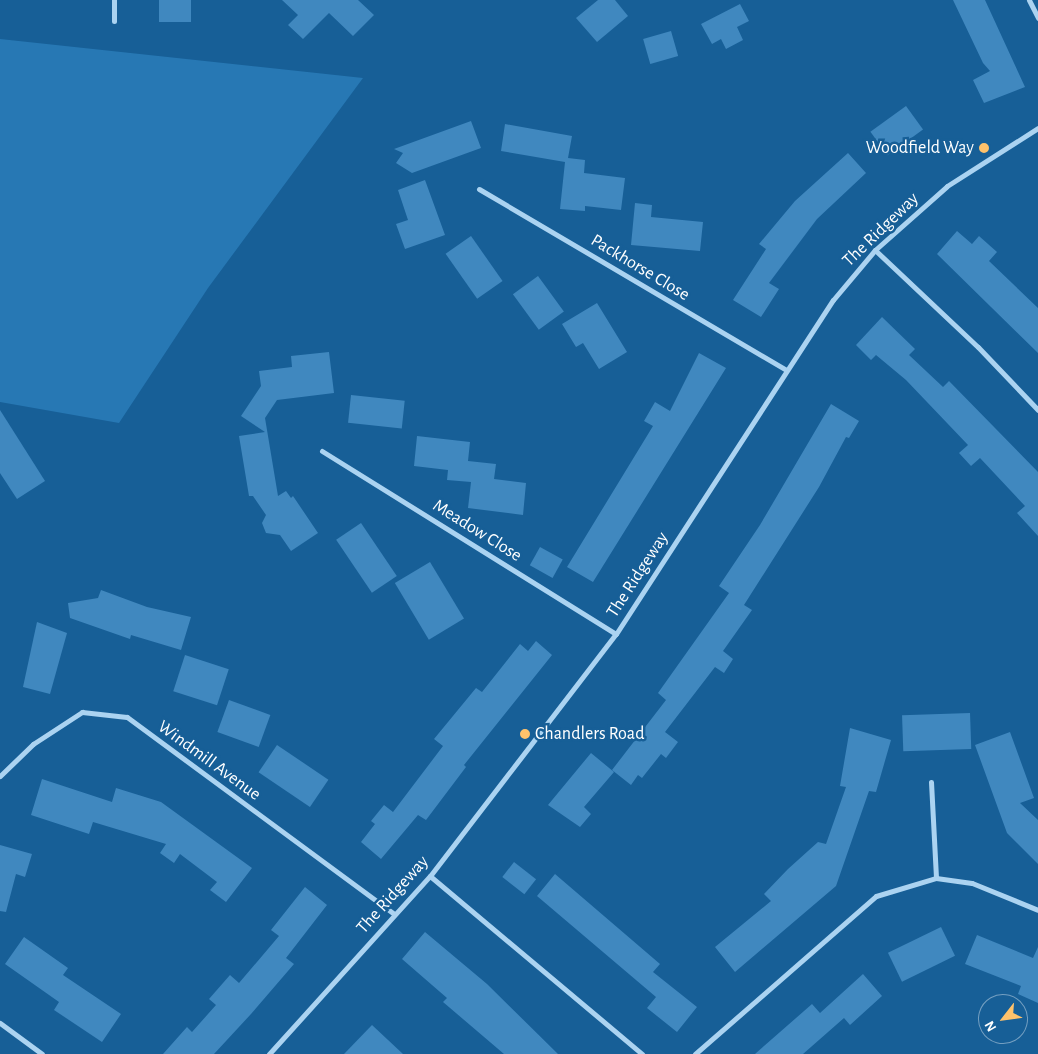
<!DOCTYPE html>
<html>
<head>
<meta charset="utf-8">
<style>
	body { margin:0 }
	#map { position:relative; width:1038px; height:1054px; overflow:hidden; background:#175f97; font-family:"Alegreya Sans",sans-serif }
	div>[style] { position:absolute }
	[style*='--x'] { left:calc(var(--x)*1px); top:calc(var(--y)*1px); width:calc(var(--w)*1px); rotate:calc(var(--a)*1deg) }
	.green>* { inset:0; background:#2778b4 }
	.building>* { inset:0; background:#4088bf; transform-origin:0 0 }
	.street>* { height:5px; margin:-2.5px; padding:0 2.5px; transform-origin:2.5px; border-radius:2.5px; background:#abd3f1 }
	.dots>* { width:14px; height:14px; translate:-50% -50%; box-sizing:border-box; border:2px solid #175f97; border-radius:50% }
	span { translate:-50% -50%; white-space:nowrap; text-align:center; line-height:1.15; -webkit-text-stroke:5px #175f97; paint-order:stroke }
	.poi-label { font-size:18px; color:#fff }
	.right { translate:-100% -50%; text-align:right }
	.left { translate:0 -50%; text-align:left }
	.street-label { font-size:18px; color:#fff }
	.north { position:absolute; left:978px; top:994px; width:50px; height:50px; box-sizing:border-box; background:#175f97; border:1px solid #749fc1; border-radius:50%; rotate:240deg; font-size:14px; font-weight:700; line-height:20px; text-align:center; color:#fff }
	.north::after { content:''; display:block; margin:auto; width:18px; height:22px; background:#ffc26b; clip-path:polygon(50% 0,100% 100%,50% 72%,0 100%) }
</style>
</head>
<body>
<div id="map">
	<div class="green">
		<i style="clip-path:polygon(0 39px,363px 78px,208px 288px,119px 423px,0 402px)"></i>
	</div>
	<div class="building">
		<i style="left:159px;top:0;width:32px;height:22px"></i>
		<i style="clip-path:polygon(282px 0,358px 0,374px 15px,353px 36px,329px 13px,303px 39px,288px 25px,298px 15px)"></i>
		<i style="clip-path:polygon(598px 0,615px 0,628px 16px,597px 42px,576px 18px)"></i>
		<i style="clip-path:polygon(953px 0,985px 0,1025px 87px,984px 103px,973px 80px,990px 71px,983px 63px)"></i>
		<i style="clip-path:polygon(740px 4px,749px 21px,737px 27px,743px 40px,726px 49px,721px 39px,712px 44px,701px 24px)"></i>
		<i style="left:671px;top:31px;width:26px;height:29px;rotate:74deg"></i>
		<i style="left:906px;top:106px;width:29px;height:44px;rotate:54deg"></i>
		<i style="clip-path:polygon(471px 121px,481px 148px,412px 173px,396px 163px,403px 153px,394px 149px)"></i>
		<i style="clip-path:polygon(505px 124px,572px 136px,568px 158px,585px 160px,584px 173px,625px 178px,621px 210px,585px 206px,585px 211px,560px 209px,565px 162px,501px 151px)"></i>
		<i style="clip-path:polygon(848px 153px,866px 173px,817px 219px,769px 283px,779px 289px,761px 317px,733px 300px,766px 249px,759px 244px,795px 201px)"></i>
		<i style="clip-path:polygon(425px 180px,445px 235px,405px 249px,396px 224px,408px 220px,398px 190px)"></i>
		<i style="clip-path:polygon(635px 203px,652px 205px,651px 217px,703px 222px,700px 251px,631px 245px)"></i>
		<i style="clip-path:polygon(957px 231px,972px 244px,979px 236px,997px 252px,989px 261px,1038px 308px,1038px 353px,937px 254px)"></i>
		<i style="left:471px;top:236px;width:55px;height:31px;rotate:55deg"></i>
		<i style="left:538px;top:276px;width:44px;height:31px;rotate:54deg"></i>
		<i style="clip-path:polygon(597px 303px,627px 352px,599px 369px,583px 343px,576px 347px,562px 324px)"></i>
		<i style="clip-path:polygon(882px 317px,915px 349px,909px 355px,943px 387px,949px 381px,1038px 472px,1038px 536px,1017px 513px,1025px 506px,980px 458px,971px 466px,959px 453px,968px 445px,906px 380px,876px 355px,871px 360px,856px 345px)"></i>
		<i style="clip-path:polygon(329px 352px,334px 393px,277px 400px,265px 418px,278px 496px,286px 491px,291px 498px,293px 496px,318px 533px,291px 551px,280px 535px,266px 533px,262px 523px,266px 515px,253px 496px,249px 496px,239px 436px,265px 432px,241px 416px,261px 386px,259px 371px,292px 367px,291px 356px)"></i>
		<i style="clip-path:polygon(699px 353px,726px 368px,593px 582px,567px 567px,653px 426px,644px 421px,655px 402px,670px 411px)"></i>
		<i style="left:351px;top:395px;width:54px;height:28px;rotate:6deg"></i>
		<i style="clip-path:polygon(831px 404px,859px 421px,849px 438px,846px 437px,819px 487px,744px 605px,752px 610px,723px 651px,733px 659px,724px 673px,715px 667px,665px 732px,678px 742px,666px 758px,661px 754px,642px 778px,638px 775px,631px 785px,612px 770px,666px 700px,658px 693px,729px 593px,719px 586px,760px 525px)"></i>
		<i style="clip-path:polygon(0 410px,45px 481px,17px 499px,0 473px)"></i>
		<i style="clip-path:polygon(417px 436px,470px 442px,468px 461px,496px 464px,494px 479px,526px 483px,523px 515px,468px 508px,471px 482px,447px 480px,448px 470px,414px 466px)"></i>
		<i style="left:361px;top:523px;width:64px;height:30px;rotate:56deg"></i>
		<i style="left:540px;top:547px;width:26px;height:21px;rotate:29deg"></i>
		<i style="left:430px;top:562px;width:66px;height:41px;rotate:59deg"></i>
		<i style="clip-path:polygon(101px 590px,147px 607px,191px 617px,181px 650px,131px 635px,130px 639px,70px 618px,68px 603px,98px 598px)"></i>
		<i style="clip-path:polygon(37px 622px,67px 633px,50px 694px,23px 687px)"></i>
		<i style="clip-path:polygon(536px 641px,552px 655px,464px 765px,466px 767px,426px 820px,418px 815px,381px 859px,361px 842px,375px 824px,371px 821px,384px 805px,393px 812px,443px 746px,434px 739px,476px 688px,482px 692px,520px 644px,528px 651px)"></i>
		<i style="left:185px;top:655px;width:46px;height:38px;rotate:18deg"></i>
		<i style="left:229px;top:700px;width:44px;height:34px;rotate:20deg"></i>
		<i style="left:970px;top:713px;width:36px;height:68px;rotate:88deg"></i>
		<i style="clip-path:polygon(850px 728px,891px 740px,876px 792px,869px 791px,836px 886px,735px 972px,715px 947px,771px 901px,764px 894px,788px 869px,818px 842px,826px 844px,846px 787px,840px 786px)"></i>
		<i style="clip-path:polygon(1010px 732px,1034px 798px,1020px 803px,1038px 820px,1038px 864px,1007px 833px,975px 745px)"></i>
		<i style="left:277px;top:745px;width:62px;height:33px;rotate:34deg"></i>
		<i style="clip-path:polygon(591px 753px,614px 772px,584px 807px,591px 814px,580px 827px,548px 805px)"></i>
		<i style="clip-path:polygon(42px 779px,112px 802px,116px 788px,161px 802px,252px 868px,226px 902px,210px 890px,217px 882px,180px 854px,174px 863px,160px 853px,166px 844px,93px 822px,89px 834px,31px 815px)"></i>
		<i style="clip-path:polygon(0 845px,32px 854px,25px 877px,16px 874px,6px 912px,0 911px)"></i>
		<i style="left:514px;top:862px;width:28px;height:19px;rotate:38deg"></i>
		<i style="clip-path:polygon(555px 874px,660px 964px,653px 972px,697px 1007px,677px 1032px,647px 1008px,656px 997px,537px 896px)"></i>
		<i style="clip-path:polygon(305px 887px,327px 905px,286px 958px,294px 964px,251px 1014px,214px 1054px,163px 1054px,187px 1027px,192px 1032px,216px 1005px,209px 999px,230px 975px,239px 983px,279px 936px,271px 930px)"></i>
		<i style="left:941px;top:927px;width:32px;height:59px;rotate:64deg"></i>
		<i style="clip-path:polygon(425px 932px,487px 984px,558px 1054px,504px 1054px,443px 1002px,447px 998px,402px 959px)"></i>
		<i style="clip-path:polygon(977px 935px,1033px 958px,1038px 947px,1038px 1003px,1018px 994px,1021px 986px,965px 964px)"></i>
		<i style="clip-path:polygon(24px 937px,68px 968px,63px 975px,121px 1014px,102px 1042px,54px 1010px,59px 1002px,5px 964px)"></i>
		<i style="clip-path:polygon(863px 974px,882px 996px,850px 1025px,844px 1018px,803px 1054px,755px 1054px,812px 1004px,820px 1013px)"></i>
		<i style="clip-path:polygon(372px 1025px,403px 1054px,344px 1054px)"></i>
	</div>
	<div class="street">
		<i style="--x:114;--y:0;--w:21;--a:90"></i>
		<i style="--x:1029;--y:0;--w:20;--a:63"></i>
		<i style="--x:479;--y:189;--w:356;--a:30.5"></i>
		<i style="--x:875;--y:250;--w:141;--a:43.3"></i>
		<i style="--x:978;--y:347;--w:87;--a:46.4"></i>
		<i style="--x:322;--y:451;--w:346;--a:31.9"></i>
		<i style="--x:0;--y:776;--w:46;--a:-44.1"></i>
		<i style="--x:33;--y:744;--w:59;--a:-33.1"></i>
		<i style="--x:82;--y:712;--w:45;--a:6.3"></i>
		<i style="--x:127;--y:717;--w:332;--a:36.4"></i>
		<i style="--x:931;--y:782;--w:96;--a:87"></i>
		<i style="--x:430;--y:876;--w:277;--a:40"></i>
		<i style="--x:0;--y:1023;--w:52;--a:36.4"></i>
		<i style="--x:269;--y:1054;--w:240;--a:-47.9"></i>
		<i style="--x:430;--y:876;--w:305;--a:-52.5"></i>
		<i style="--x:616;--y:634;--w:398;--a:-57"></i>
		<i style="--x:833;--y:300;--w:65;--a:-50"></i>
		<i style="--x:875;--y:250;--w:96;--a:-41.6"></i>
		<i style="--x:947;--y:186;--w:108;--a:-32.5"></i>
		<i style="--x:695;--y:1054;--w:240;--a:-41.1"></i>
		<i style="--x:876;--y:896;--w:63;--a:-16.7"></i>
		<i style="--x:936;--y:878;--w:36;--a:8"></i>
		<i style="--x:972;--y:883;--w:71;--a:22.2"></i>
	</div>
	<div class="dots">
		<i style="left:984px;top:148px;background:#ffc26b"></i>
		<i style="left:525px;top:734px;background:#ffc26b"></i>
	</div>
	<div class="poi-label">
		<span class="right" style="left:974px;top:148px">Woodfield Way</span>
		<span class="left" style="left:535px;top:734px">Chandlers Road</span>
	</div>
	<div class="street-label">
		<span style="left:881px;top:230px;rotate:-44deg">The Ridgeway</span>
		<span style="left:640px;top:268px;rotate:31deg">Packhorse Close</span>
		<span style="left:477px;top:531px;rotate:32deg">Meadow Close</span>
		<span style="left:638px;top:575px;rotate:-57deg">The Ridgeway</span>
		<span style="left:209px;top:761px;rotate:36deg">Windmill Avenue</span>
		<span style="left:393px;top:895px;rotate:-48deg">The Ridgeway</span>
	</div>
	<div class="north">N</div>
</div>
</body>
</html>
